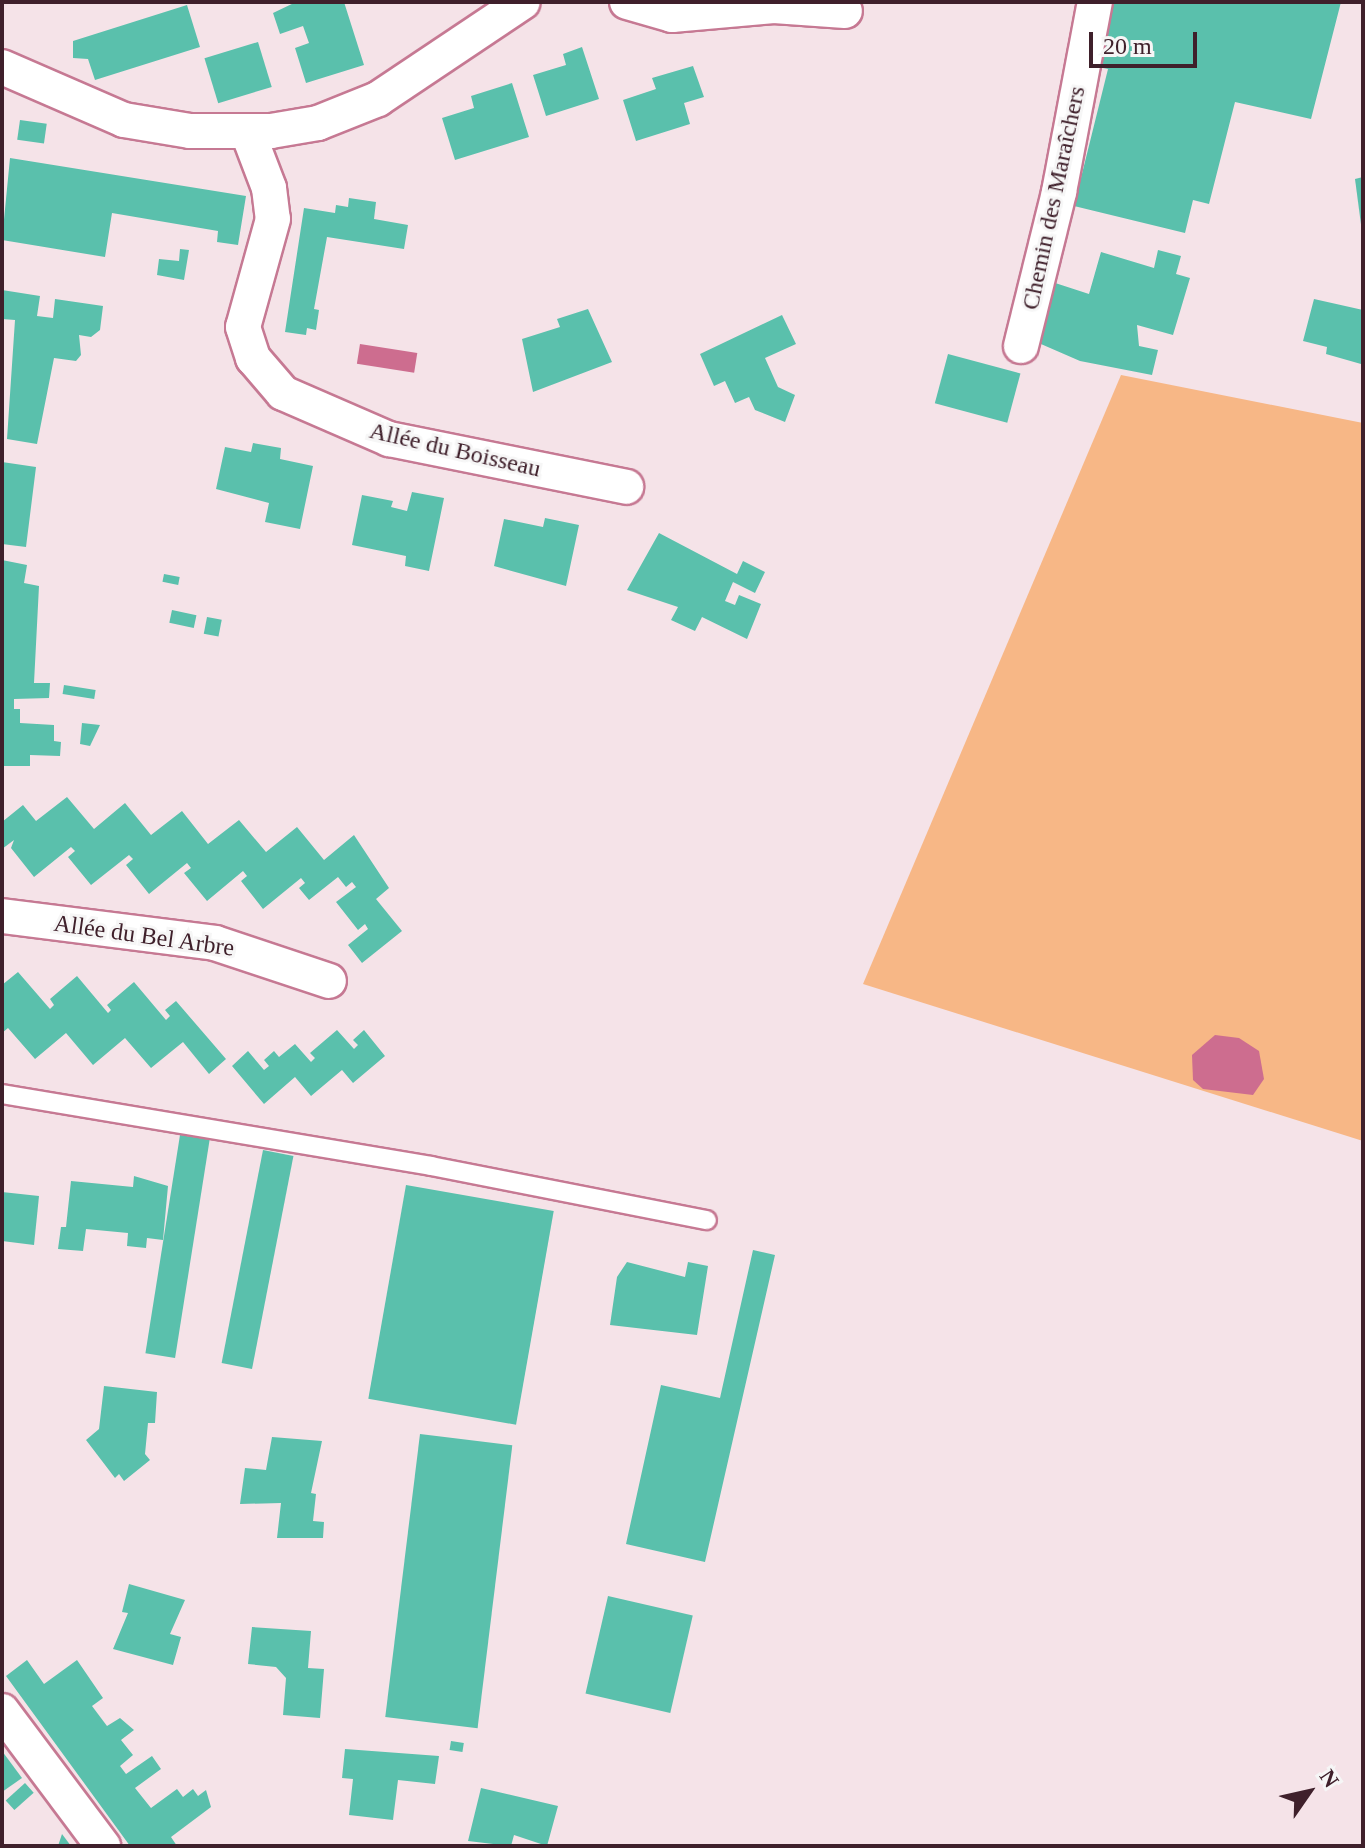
<!DOCTYPE html>
<html>
<head>
<meta charset="utf-8">
<style>
	body { margin:0 }
	#map { position:relative; width:1365px; height:1848px; overflow:hidden; background:#f5e3e8; font-family:"Times New Roman",serif }
	div>[style] { position:absolute }
	[style*='--x'] { left:calc(var(--x)*1px); top:calc(var(--y)*1px); width:calc(var(--w)*1px); rotate:calc(var(--a)*1deg) }
	.green>* { inset:0; background:#f7b786 }
	.water>* { inset:0; background:#cd6d8f; transform-origin:0 0 }
	.building>* { inset:0; background:#5ac0ac; transform-origin:0 0 }
	.roads { filter:drop-shadow(2px 0 #c67993) drop-shadow(-2px 0 #c67993) drop-shadow(0 2px #c67993) drop-shadow(0 -2px #c67993) }
	.service>* { height:18px; margin:-9px; padding:0 9px; transform-origin:9px; border-radius:9px; background:#fff }
	.minor>* { height:34px; margin:-17px; padding:0 17px; transform-origin:17px; border-radius:17px; background:#fff }
	span { translate:-50% -50%; white-space:nowrap; text-align:center; line-height:1.15; -webkit-text-stroke:6px #f6f6f6; paint-order:stroke }
	.street-label { font-size:24px; color:#3f202b }
	.frame { position:absolute; inset:0; border:4px solid #3f202b; pointer-events:none }
	.north { position:absolute; left:1269px; top:1752px; width:80px; height:80px; -webkit-text-stroke:6px #f6f6f6; paint-order:stroke; rotate:56deg; font-size:22px; font-weight:700; line-height:32px; text-align:center; color:#3f202b }
	.north::after { content:''; display:block; margin:auto; width:28px; height:36px; background:#3f202b; clip-path:polygon(50% 0,100% 100%,50% 72%,0 100%) }
	.scale { position:absolute; left:1089px; top:32px; width:108px; height:36px; box-sizing:border-box; border:4px solid #3f202b; border-top:0; padding-left:10px; font-size:24px; line-height:28px; white-space:nowrap; color:#3f202b; -webkit-text-stroke:6px #f6f6f6; paint-order:stroke }
</style>
</head>
<body>
<div id="map">
	<div class="green">
		<i style="clip-path:polygon(1121px 375px,1363px 423px,1363px 1141px,863px 984px)"></i>
	</div>
	<div class="water">
		<i style="left:360px;top:344px;width:58px;height:20px;rotate:9deg"></i>
		<i style="clip-path:polygon(1215px 1035px,1239px 1038px,1259px 1051px,1264px 1079px,1253px 1095px,1203px 1089px,1193px 1080px,1192px 1055px)"></i>
	</div>
	<div class="building">
		<i style="clip-path:polygon(296px 2px,344px 2px,364px 65px,306px 83px,295px 48px,309px 43px,303px 26px,280px 34px,273px 13px)"></i>
		<i style="clip-path:polygon(1109px 2px,1341px 2px,1311px 119px,1235px 102px,1209px 204px,1193px 200px,1185px 233px,1074px 206px,1108px 69px,1093px 66px)"></i>
		<i style="clip-path:polygon(187px 5px,200px 47px,95px 80px,88px 59px,73px 58px,73px 41px)"></i>
		<i style="left:258px;top:42px;width:47px;height:56px;rotate:73deg"></i>
		<i style="clip-path:polygon(582px 47px,599px 99px,546px 116px,533px 75px,566px 65px,563px 54px)"></i>
		<i style="clip-path:polygon(693px 66px,704px 97px,684px 103px,690px 124px,636px 141px,623px 100px,656px 89px,652px 78px)"></i>
		<i style="clip-path:polygon(512px 83px,529px 137px,455px 160px,442px 118px,474px 108px,471px 96px)"></i>
		<i style="left:20px;top:120px;width:27px;height:20px;rotate:8deg"></i>
		<i style="clip-path:polygon(10px 158px,246px 196px,238px 245px,217px 242px,218px 231px,112px 213px,105px 257px,2px 240px)"></i>
		<i style="clip-path:polygon(1363px 177px,1363px 231px,1362px 232px,1355px 179px)"></i>
		<i style="clip-path:polygon(349px 198px,376px 202px,374px 219px,408px 225px,404px 249px,327px 237px,314px 309px,319px 310px,316px 330px,307px 328px,306px 335px,285px 332px,304px 208px,335px 213px,336px 205px,348px 207px)"></i>
		<i style="clip-path:polygon(180px 249px,189px 250px,184px 280px,157px 275px,159px 259px,179px 261px)"></i>
		<i style="clip-path:polygon(1158px 250px,1181px 256px,1176px 274px,1190px 278px,1173px 335px,1137px 325px,1139px 346px,1158px 350px,1152px 375px,1080px 361px,1034px 341px,1046px 280px,1089px 294px,1101px 252px,1154px 268px)"></i>
		<i style="clip-path:polygon(2px 290px,40px 296px,37px 316px,53px 318px,55px 299px,103px 306px,100px 330px,91px 337px,79px 335px,81px 355px,76px 361px,54px 358px,37px 444px,7px 439px,15px 320px,2px 319px)"></i>
		<i style="clip-path:polygon(1314px 299px,1363px 310px,1361px 364px,1326px 354px,1327px 347px,1303px 341px)"></i>
		<i style="clip-path:polygon(588px 309px,612px 362px,533px 392px,522px 339px,560px 327px,557px 319px)"></i>
		<i style="clip-path:polygon(782px 315px,796px 344px,765px 358px,778px 387px,795px 395px,785px 422px,755px 410px,749px 397px,735px 403px,725px 381px,714px 386px,700px 354px)"></i>
		<i style="left:948px;top:354px;width:75px;height:51px;rotate:15deg"></i>
		<i style="clip-path:polygon(253px 443px,281px 448px,280px 459px,313px 466px,300px 529px,265px 522px,269px 503px,216px 489px,225px 447px,251px 452px)"></i>
		<i style="clip-path:polygon(2px 462px,36px 467px,26px 547px,2px 544px)"></i>
		<i style="clip-path:polygon(412px 492px,444px 498px,429px 571px,405px 566px,406px 556px,352px 545px,362px 495px,393px 501px,391px 507px,407px 511px)"></i>
		<i style="clip-path:polygon(545px 518px,579px 525px,566px 586px,494px 566px,504px 519px,543px 527px)"></i>
		<i style="clip-path:polygon(659px 533px,737px 574px,743px 561px,765px 572px,755px 593px,733px 582px,725px 601px,735px 605px,739px 595px,761px 604px,747px 639px,702px 617px,695px 631px,671px 620px,678px 607px,627px 590px)"></i>
		<i style="clip-path:polygon(2px 560px,27px 565px,24px 583px,39px 586px,34px 683px,50px 683px,49px 698px,14px 699px,14px 709px,20px 709px,20px 723px,54px 725px,54px 741px,61px 742px,60px 756px,30px 755px,30px 766px,2px 766px)"></i>
		<i style="left:164px;top:574px;width:16px;height:8px;rotate:11deg"></i>
		<i style="left:172px;top:610px;width:25px;height:13px;rotate:12deg"></i>
		<i style="left:207px;top:617px;width:15px;height:17px;rotate:11deg"></i>
		<i style="left:64px;top:685px;width:32px;height:9px;rotate:9deg"></i>
		<i style="clip-path:polygon(82px 723px,100px 725px,90px 746px,80px 744px)"></i>
		<i style="clip-path:polygon(67px 797px,94px 829px,125px 803px,151px 835px,182px 811px,208px 844px,239px 820px,266px 852px,297px 827px,324px 860px,354px 835px,389px 888px,376px 899px,402px 931px,362px 963px,348px 945px,368px 929px,365px 924px,358px 930px,336px 902px,356px 887px,352px 882px,346px 887px,338px 877px,309px 900px,299px 888px,305px 883px,301px 878px,263px 909px,241px 881px,247px 876px,243px 871px,207px 901px,184px 873px,191px 868px,187px 863px,149px 894px,126px 865px,133px 859px,129px 855px,91px 885px,68px 857px,75px 851px,71px 847px,34px 877px,11px 848px,14px 840px,2px 849px,2px 822px,23px 805px,36px 821px)"></i>
		<i style="clip-path:polygon(18px 972px,50px 1009px,54px 1005px,50px 999px,77px 976px,108px 1013px,111px 1010px,107px 1005px,134px 982px,166px 1020px,170px 1016px,165px 1010px,176px 1001px,226px 1059px,209px 1074px,183px 1042px,151px 1068px,125px 1038px,93px 1065px,66px 1033px,35px 1059px,8px 1028px,2px 1033px,2px 985px)"></i>
		<i style="clip-path:polygon(337px 1030px,354px 1049px,358px 1045px,353px 1040px,364px 1030px,385px 1056px,353px 1083px,342px 1070px,311px 1096px,295px 1077px,264px 1104px,232px 1066px,248px 1051px,264px 1070px,269px 1066px,264px 1060px,274px 1051px,279px 1057px,295px 1044px,311px 1062px,315px 1058px,310px 1053px)"></i>
		<i style="left:180px;top:1135px;width:30px;height:221px;rotate:9deg"></i>
		<i style="left:263px;top:1150px;width:31px;height:217px;rotate:11deg"></i>
		<i style="clip-path:polygon(134px 1176px,168px 1186px,163px 1240px,147px 1238px,146px 1248px,127px 1246px,128px 1233px,86px 1229px,83px 1251px,58px 1249px,61px 1227px,66px 1227px,71px 1181px,133px 1187px)"></i>
		<i style="left:406px;top:1185px;width:150px;height:217px;rotate:10deg"></i>
		<i style="clip-path:polygon(2px 1192px,39px 1196px,34px 1245px,2px 1241px)"></i>
		<i style="clip-path:polygon(753px 1250px,775px 1255px,705px 1562px,626px 1544px,661px 1385px,720px 1398px)"></i>
		<i style="clip-path:polygon(627px 1262px,685px 1277px,688px 1262px,708px 1266px,697px 1335px,610px 1325px,617px 1277px)"></i>
		<i style="clip-path:polygon(104px 1386px,157px 1392px,155px 1423px,148px 1423px,145px 1454px,150px 1460px,124px 1481px,119px 1474px,115px 1478px,86px 1440px,99px 1429px)"></i>
		<i style="left:420px;top:1434px;width:93px;height:285px;rotate:7deg"></i>
		<i style="clip-path:polygon(272px 1437px,322px 1441px,311px 1493px,316px 1494px,313px 1521px,324px 1522px,323px 1538px,277px 1538px,281px 1503px,240px 1504px,245px 1468px,266px 1470px)"></i>
		<i style="clip-path:polygon(129px 1584px,185px 1600px,170px 1634px,181px 1637px,173px 1665px,113px 1649px,128px 1613px,122px 1612px)"></i>
		<i style="left:608px;top:1596px;width:87px;height:100px;rotate:13deg"></i>
		<i style="clip-path:polygon(252px 1627px,311px 1631px,308px 1668px,324px 1669px,320px 1718px,283px 1715px,286px 1678px,276px 1667px,248px 1664px)"></i>
		<i style="clip-path:polygon(27px 1660px,44px 1684px,77px 1660px,103px 1698px,92px 1706px,107px 1726px,120px 1718px,134px 1730px,121px 1740px,133px 1755px,120px 1766px,126px 1774px,152px 1756px,161px 1769px,135px 1788px,151px 1808px,177px 1789px,183px 1797px,193px 1789px,198px 1796px,206px 1790px,211px 1807px,171px 1837px,177px 1846px,130px 1846px,6px 1676px)"></i>
		<i style="left:451px;top:1741px;width:13px;height:9px;rotate:9deg"></i>
		<i style="clip-path:polygon(345px 1749px,439px 1756px,435px 1784px,398px 1780px,393px 1820px,349px 1815px,353px 1779px,342px 1778px)"></i>
		<i style="clip-path:polygon(2px 1751px,22px 1778px,2px 1792px)"></i>
		<i style="left:25px;top:1783px;width:13px;height:26px;rotate:48deg"></i>
		<i style="clip-path:polygon(481px 1788px,558px 1806px,547px 1846px,514px 1835px,511px 1846px,468px 1841px)"></i>
		<i style="clip-path:polygon(62px 1834px,71px 1846px,58px 1846px)"></i>
	</div>
	<div class="roads">
		<div class="service">
			<i style="--x:2;--y:1094;--w:435;--a:9.5"></i>
			<i style="--x:431;--y:1166;--w:281;--a:11.1"></i>
		</div>
		<div class="minor">
			<i style="--x:627;--y:2;--w:47;--a:16.1"></i>
			<i style="--x:672;--y:15;--w:102;--a:-5"></i>
			<i style="--x:774;--y:6;--w:71;--a:4"></i>
			<i style="--x:2;--y:67;--w:133;--a:23.5"></i>
			<i style="--x:124;--y:120;--w:67;--a:9.5"></i>
			<i style="--x:190;--y:131;--w:81;--a:0"></i>
			<i style="--x:271;--y:131;--w:48;--a:-9.7"></i>
			<i style="--x:318;--y:123;--w:65;--a:-21.8"></i>
			<i style="--x:378;--y:99;--w:174;--a:-33.8"></i>
			<i style="--x:248;--y:133;--w:59;--a:69.1"></i>
			<i style="--x:269;--y:188;--w:31;--a:83"></i>
			<i style="--x:273;--y:219;--w:112;--a:105.5"></i>
			<i style="--x:243;--y:327;--w:33;--a:72"></i>
			<i style="--x:253;--y:358;--w:46;--a:49.4"></i>
			<i style="--x:283;--y:393;--w:116;--a:23.5"></i>
			<i style="--x:389;--y:439;--w:242;--a:11.4"></i>
			<i style="--x:1021;--y:346;--w:159;--a:-76.1"></i>
			<i style="--x:1059;--y:192;--w:193;--a:-79.3"></i>
			<i style="--x:2;--y:916;--w:215;--a:7.2"></i>
			<i style="--x:215;--y:943;--w:120;--a:18.4"></i>
			<i style="--x:2;--y:1711;--w:169;--a:53.2"></i>
		</div>
	</div>
	<div class="street-label">
		<span style="left:1054px;top:198px;rotate:-78deg">Chemin des Maraîchers</span>
		<span style="left:455px;top:450px;rotate:13deg">Allée du Boisseau</span>
		<span style="left:144px;top:936px;rotate:8deg">Allée du Bel Arbre</span>
	</div>
	<div class="frame"></div>
	<div class="north">N</div>
	<div class="scale">20 m</div>
</div>
</body>
</html>
